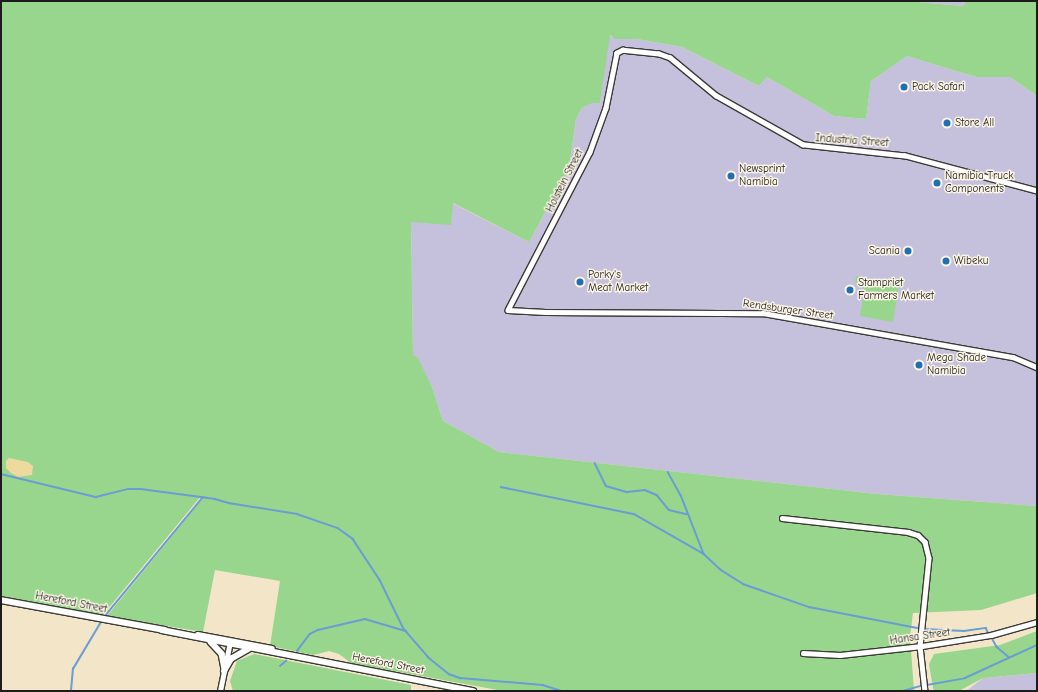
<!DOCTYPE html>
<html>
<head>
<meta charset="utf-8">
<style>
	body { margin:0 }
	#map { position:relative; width:1038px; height:692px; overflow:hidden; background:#f3e5c8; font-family:"Comic Neue",sans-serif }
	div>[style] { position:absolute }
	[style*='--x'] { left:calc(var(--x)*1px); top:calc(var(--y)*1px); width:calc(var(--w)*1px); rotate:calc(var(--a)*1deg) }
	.industrial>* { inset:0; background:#c5c0db }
	.green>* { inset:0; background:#97d68c }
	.sand>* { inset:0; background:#eeda9e }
	.stream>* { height:1.5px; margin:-0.75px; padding:0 0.75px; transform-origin:0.75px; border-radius:0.75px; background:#6a9cd5 }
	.roads { filter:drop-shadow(1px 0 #3c3a36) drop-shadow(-1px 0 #3c3a36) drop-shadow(0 1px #3c3a36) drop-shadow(0 -1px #3c3a36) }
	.minor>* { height:4.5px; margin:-2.25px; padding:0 2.25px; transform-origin:2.25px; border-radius:2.25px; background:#fff }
	.major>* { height:5.5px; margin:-2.75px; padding:0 2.75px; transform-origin:2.75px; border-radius:2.75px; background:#fff }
	.dots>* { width:11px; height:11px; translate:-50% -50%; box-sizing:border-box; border:2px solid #fcf5e5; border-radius:50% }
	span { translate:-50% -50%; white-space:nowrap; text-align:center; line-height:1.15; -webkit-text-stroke:3px #fcf5e5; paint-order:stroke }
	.poi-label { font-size:11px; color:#1c1c1c }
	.left { translate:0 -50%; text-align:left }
	.right { translate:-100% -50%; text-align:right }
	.street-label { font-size:11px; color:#1c1c1c }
	.frame { position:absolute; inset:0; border:2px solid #1c1c1c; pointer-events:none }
</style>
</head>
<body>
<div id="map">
	<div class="industrial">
		<i style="clip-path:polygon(906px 1px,966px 1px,963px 6px)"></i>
		<i style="clip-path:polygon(609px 35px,614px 39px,637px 39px,682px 47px,759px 86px,767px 77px,834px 116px,866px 119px,871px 81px,907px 56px,976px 77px,1010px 77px,1037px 96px,1037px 506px,877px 494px,499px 452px,443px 421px,432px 387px,413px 355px,411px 221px,451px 224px,452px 203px,529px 242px,569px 168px,576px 119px,582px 108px,593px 103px,600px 103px)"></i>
		<i style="clip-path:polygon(1037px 673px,1037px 691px,966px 691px,983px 678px)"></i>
	</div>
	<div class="green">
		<i style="clip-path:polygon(1px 1px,906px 1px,963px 6px,966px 1px,1037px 1px,1037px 96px,1010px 77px,976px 77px,907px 56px,871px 81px,866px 119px,834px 116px,767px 77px,759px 86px,682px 47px,637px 39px,614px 39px,610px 35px,600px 103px,593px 103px,582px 108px,576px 119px,569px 168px,529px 242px,453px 203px,451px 225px,411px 222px,413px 355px,418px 358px,432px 387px,443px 421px,499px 452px,877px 494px,1037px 506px,1037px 593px,981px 610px,913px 613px,910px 637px,914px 691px,503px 691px,351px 663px,339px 654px,329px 651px,313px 655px,270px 646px,280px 581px,215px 570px,203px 632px,107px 616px,204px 497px,201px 496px,102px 616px,1px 596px)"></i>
		<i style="clip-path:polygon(856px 276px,899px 284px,893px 322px,860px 316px,865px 285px,855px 283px)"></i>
		<i style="clip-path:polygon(1037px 631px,1037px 673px,983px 678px,959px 691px,934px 691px,933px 688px,929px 664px,934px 654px,1000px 645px)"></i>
		<i style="clip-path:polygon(254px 654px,406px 684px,411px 685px,411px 691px,233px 691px,230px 681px,237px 661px)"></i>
	</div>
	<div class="sand">
		<i style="clip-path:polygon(9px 458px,28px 462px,33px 466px,32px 475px,18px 477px,11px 473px,6px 468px,6px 461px)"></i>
	</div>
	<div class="stream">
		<i style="--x:595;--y:463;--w:25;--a:64"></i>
		<i style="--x:606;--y:486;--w:22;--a:16"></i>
		<i style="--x:627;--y:492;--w:18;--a:-6"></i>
		<i style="--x:645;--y:490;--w:13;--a:23"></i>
		<i style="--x:657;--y:495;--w:19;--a:51"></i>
		<i style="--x:669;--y:510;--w:18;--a:13"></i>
		<i style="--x:668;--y:472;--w:26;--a:61"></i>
		<i style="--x:681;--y:495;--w:63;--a:68.7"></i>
		<i style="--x:1;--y:474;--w:98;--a:13.6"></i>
		<i style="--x:96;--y:497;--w:33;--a:-14"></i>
		<i style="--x:128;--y:489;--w:13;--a:0"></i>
		<i style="--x:141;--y:489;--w:75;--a:7.7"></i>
		<i style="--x:215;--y:499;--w:15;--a:16"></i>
		<i style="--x:229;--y:503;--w:69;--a:9.2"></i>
		<i style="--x:297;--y:514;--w:43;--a:18.9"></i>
		<i style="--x:338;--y:528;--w:19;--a:36"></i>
		<i style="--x:353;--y:539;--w:49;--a:56.6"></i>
		<i style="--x:380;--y:580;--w:55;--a:63.9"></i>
		<i style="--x:404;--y:629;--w:37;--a:49"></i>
		<i style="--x:428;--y:657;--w:27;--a:39"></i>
		<i style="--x:449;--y:674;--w:12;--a:20"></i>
		<i style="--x:460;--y:678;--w:83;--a:4.8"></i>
		<i style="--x:543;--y:685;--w:19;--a:18"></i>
		<i style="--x:501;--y:487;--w:136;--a:11.5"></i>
		<i style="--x:634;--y:514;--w:81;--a:29.7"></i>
		<i style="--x:704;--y:554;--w:23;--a:43"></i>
		<i style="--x:721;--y:570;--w:26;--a:32"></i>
		<i style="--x:743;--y:584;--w:70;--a:19.2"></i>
		<i style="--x:809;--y:607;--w:110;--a:11"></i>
		<i style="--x:105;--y:616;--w:154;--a:-50.5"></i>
		<i style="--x:924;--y:629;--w:40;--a:2.9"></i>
		<i style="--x:964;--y:631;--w:22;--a:-8"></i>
		<i style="--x:986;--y:628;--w:4;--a:63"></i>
		<i style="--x:992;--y:638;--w:10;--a:61"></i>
		<i style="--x:997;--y:647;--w:16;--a:40"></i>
		<i style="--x:297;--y:651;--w:21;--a:-53"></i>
		<i style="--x:310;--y:634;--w:9;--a:-27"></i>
		<i style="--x:318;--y:630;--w:48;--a:-13.2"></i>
		<i style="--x:365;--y:619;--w:43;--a:16.3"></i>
		<i style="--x:280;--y:666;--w:8;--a:-40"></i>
		<i style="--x:927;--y:685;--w:39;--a:-10"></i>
		<i style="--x:965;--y:678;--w:79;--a:-24.6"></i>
		<i style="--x:71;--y:691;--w:22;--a:-85"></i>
		<i style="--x:73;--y:669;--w:55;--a:-59.2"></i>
		<i style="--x:903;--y:691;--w:18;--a:-16"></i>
	</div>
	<div class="roads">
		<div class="minor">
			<i style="--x:1037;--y:191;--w:137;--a:-165.1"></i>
			<i style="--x:905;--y:156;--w:103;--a:-173.8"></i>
			<i style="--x:803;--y:145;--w:100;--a:-150.6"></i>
			<i style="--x:716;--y:96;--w:60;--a:-140.4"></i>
			<i style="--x:670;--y:58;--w:12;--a:-160"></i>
			<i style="--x:659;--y:54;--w:36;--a:-174"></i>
			<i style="--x:623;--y:50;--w:7;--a:153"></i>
			<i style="--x:617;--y:53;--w:56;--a:101.3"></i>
			<i style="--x:606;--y:108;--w:47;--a:110"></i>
			<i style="--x:590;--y:152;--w:178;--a:117.4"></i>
			<i style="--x:508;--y:310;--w:37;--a:3"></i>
			<i style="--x:545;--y:312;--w:218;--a:0.3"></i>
			<i style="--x:763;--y:313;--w:254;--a:10"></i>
			<i style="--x:1013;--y:357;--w:26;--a:23"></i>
			<i style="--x:782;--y:518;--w:127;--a:6.3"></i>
			<i style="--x:908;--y:532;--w:10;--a:17"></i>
			<i style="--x:918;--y:535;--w:10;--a:45"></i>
			<i style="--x:925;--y:542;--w:16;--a:76"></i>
			<i style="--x:929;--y:558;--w:88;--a:95.8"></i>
			<i style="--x:920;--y:646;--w:45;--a:83.7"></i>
			<i style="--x:803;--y:653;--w:37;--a:3"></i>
			<i style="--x:840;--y:655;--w:82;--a:-6.3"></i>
			<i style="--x:922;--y:646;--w:70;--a:-9.1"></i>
			<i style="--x:991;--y:635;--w:48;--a:-15.8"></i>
			<i style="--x:220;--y:691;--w:50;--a:-78.5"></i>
		</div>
		<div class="major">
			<i style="--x:1;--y:600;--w:166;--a:10.4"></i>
			<i style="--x:162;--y:630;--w:317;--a:11.1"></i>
			<i style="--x:198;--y:635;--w:75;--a:10.7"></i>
			<i style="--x:211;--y:642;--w:16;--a:47"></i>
			<i style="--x:222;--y:654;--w:15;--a:79"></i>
			<i style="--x:224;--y:671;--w:14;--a:-60"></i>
			<i style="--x:231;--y:659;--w:20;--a:-30"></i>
		</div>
	</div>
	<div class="dots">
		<i style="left:904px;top:87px;background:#1f6fb2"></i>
		<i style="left:947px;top:123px;background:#1f6fb2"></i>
		<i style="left:731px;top:176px;background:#1f6fb2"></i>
		<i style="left:937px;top:183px;background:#1f6fb2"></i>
		<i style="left:908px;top:251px;background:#1f6fb2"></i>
		<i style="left:946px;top:261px;background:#1f6fb2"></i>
		<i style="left:580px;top:282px;background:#1f6fb2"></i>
		<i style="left:850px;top:290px;background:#1f6fb2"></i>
		<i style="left:919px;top:365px;background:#1f6fb2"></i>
	</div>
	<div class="poi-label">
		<span class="left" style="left:912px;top:87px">Pack Safari</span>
		<span class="left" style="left:955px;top:123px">Store All</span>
		<span class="left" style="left:739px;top:176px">Newsprint<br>Namibia</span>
		<span class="left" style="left:945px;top:183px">Namibia Truck<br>Components</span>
		<span class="right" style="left:900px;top:251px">Scania</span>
		<span class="left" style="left:954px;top:261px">Wibeku</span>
		<span class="left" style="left:588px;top:282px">Porky's<br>Meat Market</span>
		<span class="left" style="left:858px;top:290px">Stampriet<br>Farmers Market</span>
		<span class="left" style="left:927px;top:365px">Mega Shade<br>Namibia</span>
	</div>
	<div class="street-label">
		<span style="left:852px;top:141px;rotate:4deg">Industria Street</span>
		<span style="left:565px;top:181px;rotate:-63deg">Holstein Street</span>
		<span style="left:788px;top:310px;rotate:8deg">Rendsburger Street</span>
		<span style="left:71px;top:603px;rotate:11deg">Hereford Street</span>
		<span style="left:920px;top:637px;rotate:-8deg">Hansa Street</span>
		<span style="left:388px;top:664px;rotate:11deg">Hereford Street</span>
	</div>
	<div class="frame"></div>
</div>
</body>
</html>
